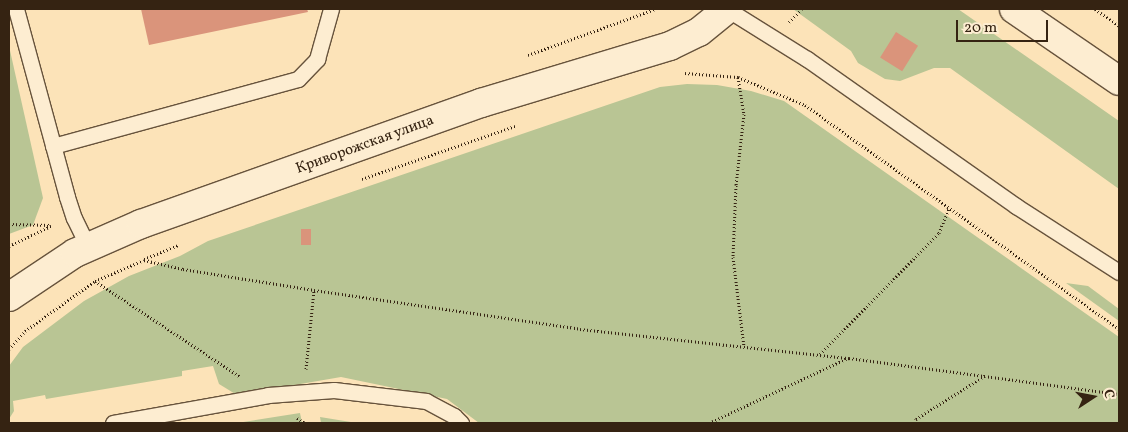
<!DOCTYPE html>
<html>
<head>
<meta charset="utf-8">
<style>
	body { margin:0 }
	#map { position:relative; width:1128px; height:432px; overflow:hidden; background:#fce3b8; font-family:Vollkorn,serif }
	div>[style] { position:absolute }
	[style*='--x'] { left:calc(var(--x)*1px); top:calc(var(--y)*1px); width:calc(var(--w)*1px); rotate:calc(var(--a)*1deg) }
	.green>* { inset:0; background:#b9c594 }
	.building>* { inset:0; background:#da947b; transform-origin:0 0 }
	.path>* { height:3px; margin-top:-1.5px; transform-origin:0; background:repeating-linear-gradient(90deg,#352312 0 1px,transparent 0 3.5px) }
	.roads { filter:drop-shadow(1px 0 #67533c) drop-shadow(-1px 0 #67533c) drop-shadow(0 1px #67533c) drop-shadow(0 -1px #67533c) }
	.service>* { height:15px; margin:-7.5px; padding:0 7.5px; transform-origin:7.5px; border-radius:7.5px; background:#fdedd1 }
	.tertiary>* { height:28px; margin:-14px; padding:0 14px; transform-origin:14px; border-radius:14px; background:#fdedd1 }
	span { translate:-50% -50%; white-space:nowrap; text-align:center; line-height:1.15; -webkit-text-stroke:4.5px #fdedd1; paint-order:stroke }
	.street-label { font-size:15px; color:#352312 }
	.frame { position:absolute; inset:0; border:10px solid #352312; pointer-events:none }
	.north { position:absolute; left:1068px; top:372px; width:50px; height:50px; -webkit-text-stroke:4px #fdedd1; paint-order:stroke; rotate:79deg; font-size:14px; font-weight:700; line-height:20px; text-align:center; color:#352312 }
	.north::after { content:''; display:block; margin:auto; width:18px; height:22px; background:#352312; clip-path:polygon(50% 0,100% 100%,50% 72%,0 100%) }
	.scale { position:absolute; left:956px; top:20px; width:92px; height:22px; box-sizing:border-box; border:2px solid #352312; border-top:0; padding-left:6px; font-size:15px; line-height:18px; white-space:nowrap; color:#352312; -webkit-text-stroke:4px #fdedd1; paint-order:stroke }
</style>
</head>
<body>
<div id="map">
	<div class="green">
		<i style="clip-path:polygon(793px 9px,958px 9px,1119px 121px,1119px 189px,950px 68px,934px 68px,900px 81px,885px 79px,858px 63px,851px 51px)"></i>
		<i style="clip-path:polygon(9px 46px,43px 198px,33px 225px,9px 234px)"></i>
		<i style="clip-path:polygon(687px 84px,717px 85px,751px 91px,784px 101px,1119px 337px,1119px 423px,479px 423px,447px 399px,341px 377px,237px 395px,219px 384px,213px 366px,182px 371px,182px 376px,46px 399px,45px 395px,13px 401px,14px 411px,9px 419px,9px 366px,23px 347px,84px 301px,129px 276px,180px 256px,208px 241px,660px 87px)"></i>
		<i style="clip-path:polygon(1066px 283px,1088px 286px,1119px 309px,1119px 321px)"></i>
		<i style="clip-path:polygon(300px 413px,302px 423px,237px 423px)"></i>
		<i style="clip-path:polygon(320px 417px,357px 423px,321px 423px)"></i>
	</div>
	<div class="building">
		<i style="clip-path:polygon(141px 9px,307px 9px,308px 12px,149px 45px)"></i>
		<i style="left:896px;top:32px;width:26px;height:30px;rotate:32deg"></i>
		<i style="left:301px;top:229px;width:10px;height:16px"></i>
	</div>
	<div class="path">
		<i style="--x:1095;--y:9;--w:29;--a:35"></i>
		<i style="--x:789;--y:22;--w:18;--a:-45"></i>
		<i style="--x:528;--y:55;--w:135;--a:-19.9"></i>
		<i style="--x:685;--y:73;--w:53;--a:4.3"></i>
		<i style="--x:738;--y:77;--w:73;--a:22.7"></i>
		<i style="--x:805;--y:105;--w:386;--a:35.5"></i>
		<i style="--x:738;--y:77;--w:37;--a:81"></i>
		<i style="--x:744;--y:114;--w:71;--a:96.4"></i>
		<i style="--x:736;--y:185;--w:72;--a:92.4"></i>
		<i style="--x:733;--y:257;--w:91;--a:83"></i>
		<i style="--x:362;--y:179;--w:162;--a:-19.1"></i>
		<i style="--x:9;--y:224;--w:42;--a:1.4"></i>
		<i style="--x:9;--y:246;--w:47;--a:-25.5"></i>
		<i style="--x:144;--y:259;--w:37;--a:-22"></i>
		<i style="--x:95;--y:281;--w:173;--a:33.4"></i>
		<i style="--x:9;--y:349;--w:24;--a:-48"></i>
		<i style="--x:25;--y:331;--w:86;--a:-35.5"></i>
		<i style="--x:95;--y:281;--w:53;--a:-23.2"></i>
		<i style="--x:144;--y:260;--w:40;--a:13"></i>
		<i style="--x:183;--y:269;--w:133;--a:9.1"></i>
		<i style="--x:314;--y:290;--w:269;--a:8.3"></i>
		<i style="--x:580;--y:329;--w:271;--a:6.2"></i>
		<i style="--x:849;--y:358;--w:272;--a:7.6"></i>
		<i style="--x:820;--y:354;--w:170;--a:-45.5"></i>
		<i style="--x:939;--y:233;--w:27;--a:-68"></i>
		<i style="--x:306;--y:369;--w:79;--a:-84.2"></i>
		<i style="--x:297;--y:418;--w:9;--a:32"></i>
		<i style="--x:709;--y:423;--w:153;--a:-25.1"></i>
		<i style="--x:914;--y:423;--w:4;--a:-63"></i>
		<i style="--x:916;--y:419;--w:83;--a:-32.2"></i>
	</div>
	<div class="roads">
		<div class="service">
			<i style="--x:16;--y:9;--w:195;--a:74.8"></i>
			<i style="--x:67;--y:197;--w:22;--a:72"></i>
			<i style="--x:74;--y:218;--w:32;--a:64"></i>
			<i style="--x:727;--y:9;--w:94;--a:32"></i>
			<i style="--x:807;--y:59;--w:256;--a:35.1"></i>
			<i style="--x:1016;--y:206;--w:122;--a:32.7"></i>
			<i style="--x:53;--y:146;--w:254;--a:-15.3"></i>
			<i style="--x:298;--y:79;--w:28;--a:-46"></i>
			<i style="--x:317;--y:59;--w:52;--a:-74.4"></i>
			<i style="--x:113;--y:423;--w:158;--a:-10.2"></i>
			<i style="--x:268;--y:395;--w:66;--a:-4.3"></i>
			<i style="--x:334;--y:390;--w:93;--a:6.8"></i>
			<i style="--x:426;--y:401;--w:32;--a:28"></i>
			<i style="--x:454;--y:416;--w:10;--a:45"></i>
		</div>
		<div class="tertiary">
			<i style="--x:1014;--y:9;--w:127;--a:34.4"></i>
			<i style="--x:9;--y:297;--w:79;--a:-33.7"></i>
			<i style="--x:75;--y:253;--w:72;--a:-23.7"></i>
			<i style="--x:141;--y:224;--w:361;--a:-19.6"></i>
			<i style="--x:481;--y:103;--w:197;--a:-16.8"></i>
			<i style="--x:670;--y:46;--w:32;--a:-26"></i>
			<i style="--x:699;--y:32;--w:36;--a:-39"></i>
		</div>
	</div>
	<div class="street-label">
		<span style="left:365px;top:145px;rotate:-20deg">Криворожская улица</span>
	</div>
	<div class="frame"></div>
	<div class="north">С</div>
	<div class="scale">20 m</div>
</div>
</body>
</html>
